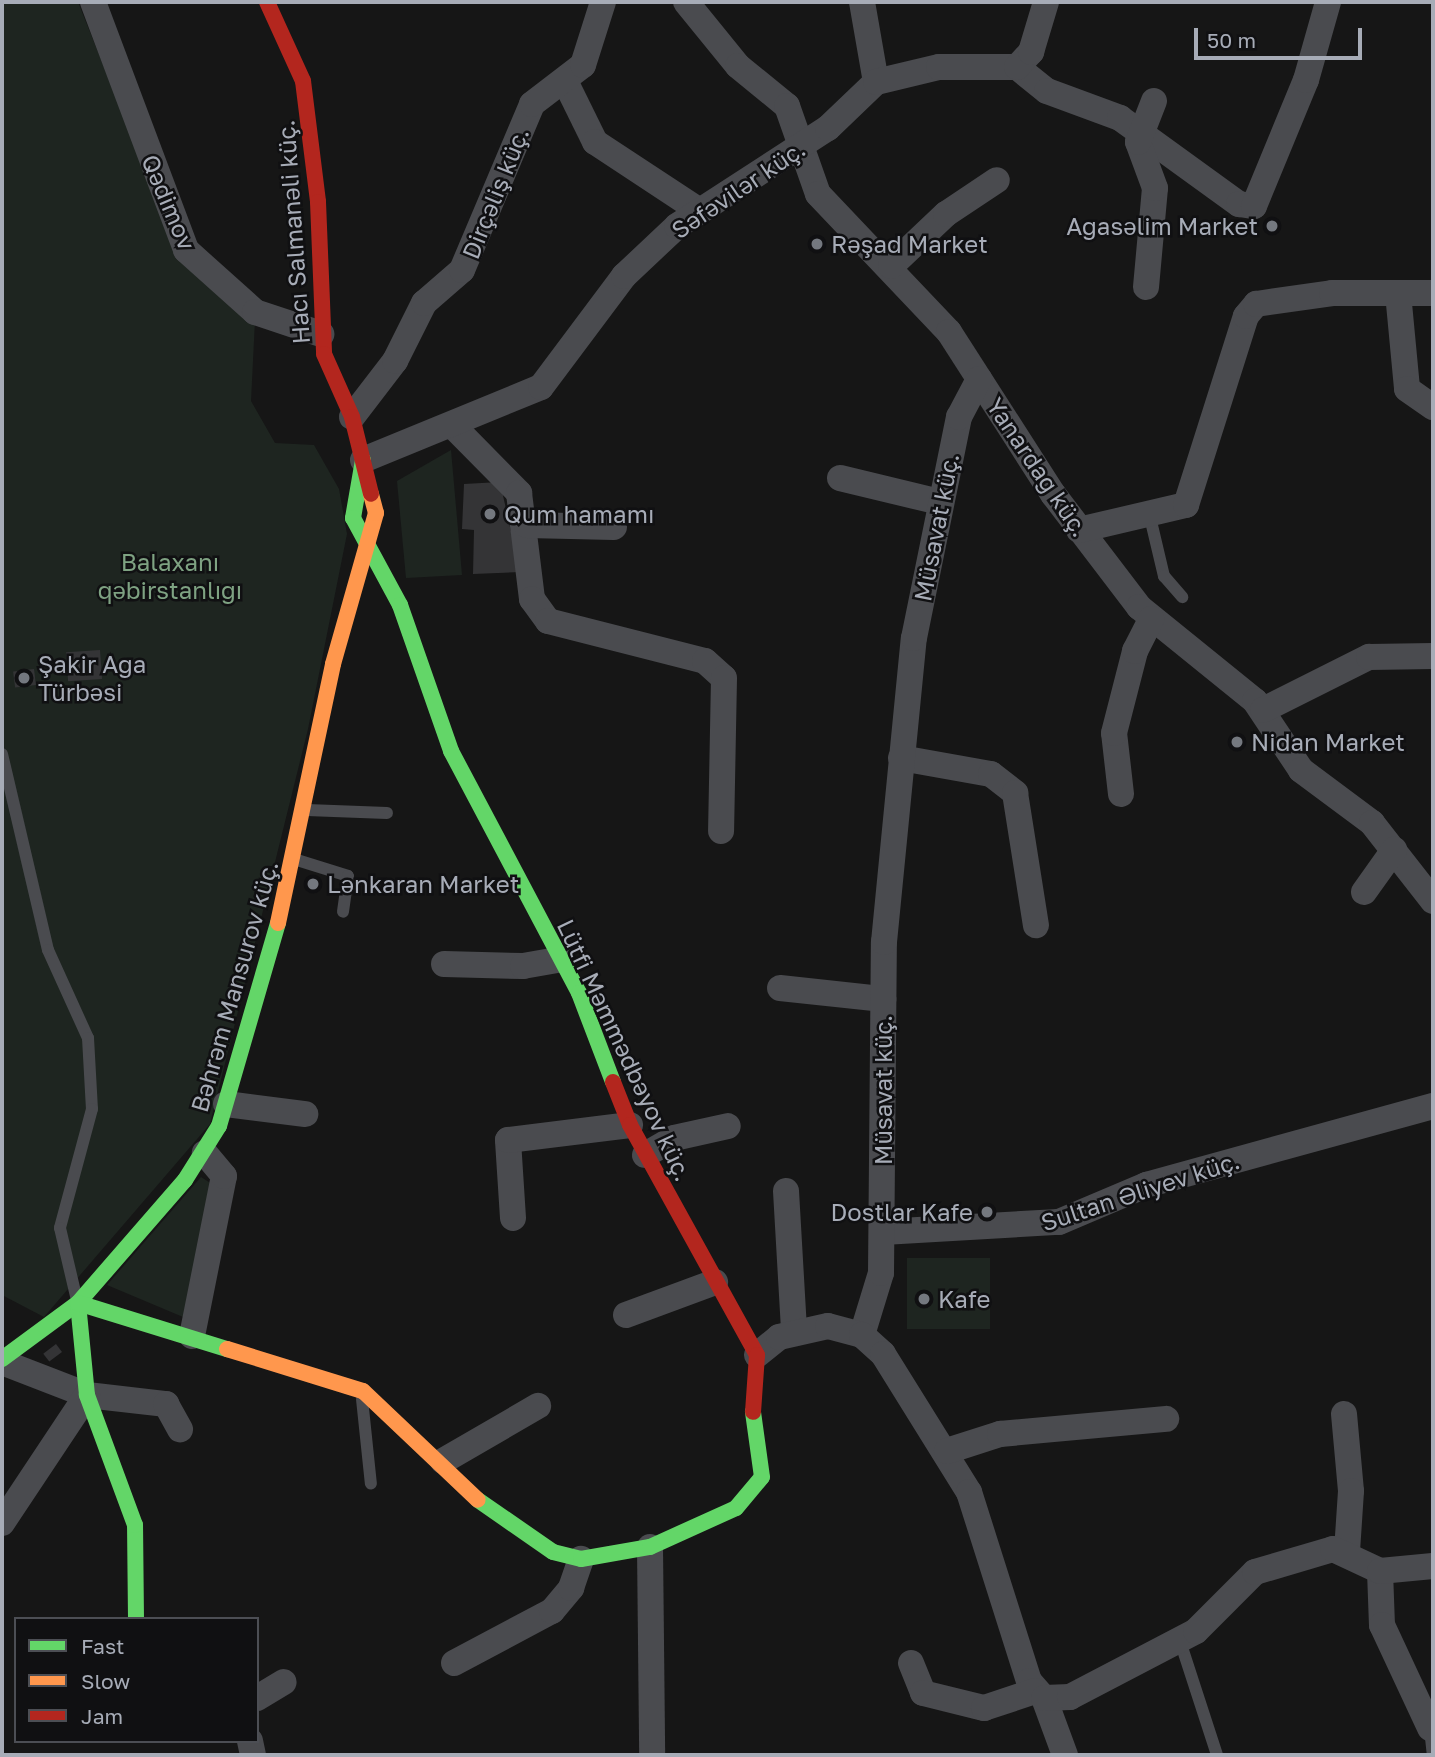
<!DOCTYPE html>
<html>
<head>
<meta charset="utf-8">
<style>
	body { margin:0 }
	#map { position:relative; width:1435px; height:1757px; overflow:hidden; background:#161616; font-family:"Golos Text",sans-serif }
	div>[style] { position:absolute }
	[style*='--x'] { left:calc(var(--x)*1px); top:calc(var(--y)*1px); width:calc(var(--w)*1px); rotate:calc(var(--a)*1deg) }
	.green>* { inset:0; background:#1e2520; transform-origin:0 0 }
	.building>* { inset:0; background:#343436; transform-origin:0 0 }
	.lane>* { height:12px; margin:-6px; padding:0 6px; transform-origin:6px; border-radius:6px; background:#4a4b4f }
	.street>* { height:26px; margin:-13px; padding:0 13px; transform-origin:13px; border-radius:13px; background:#4a4b4f }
	.fast>* { height:16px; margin:-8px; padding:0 8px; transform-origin:8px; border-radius:8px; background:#63d668 }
	.slow>* { height:16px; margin:-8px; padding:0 8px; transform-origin:8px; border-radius:8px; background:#ff974d }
	.jam>* { height:16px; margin:-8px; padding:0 8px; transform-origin:8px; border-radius:8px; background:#b3261e }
	.dots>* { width:19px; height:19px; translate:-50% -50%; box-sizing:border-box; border:4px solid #101012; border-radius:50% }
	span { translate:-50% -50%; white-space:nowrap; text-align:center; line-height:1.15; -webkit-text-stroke:5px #101012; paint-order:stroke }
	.street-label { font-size:24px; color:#a7acb7 }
	.poi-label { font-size:24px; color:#a7acb7 }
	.right { translate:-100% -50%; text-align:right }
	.left { translate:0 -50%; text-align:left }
	.park-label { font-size:24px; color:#7ea282 }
	.frame { position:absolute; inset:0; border:4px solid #a7acb7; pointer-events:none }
	.legend { position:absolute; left:14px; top:1617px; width:245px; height:126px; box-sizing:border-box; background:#101012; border:2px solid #4c4e54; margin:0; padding:9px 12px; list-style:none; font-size:21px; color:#a7acb7 }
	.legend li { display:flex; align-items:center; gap:14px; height:35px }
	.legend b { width:35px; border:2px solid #4c4e54 }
	.scale { position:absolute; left:1194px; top:28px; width:168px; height:32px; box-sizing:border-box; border:4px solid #a7acb7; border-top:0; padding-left:9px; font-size:21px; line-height:24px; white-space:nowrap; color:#a7acb7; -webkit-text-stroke:5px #101012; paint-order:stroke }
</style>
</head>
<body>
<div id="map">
	<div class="green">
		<i style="clip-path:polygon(2px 2px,78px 2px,174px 242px,255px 320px,251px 401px,275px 443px,314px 445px,339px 489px,347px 534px,308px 729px,210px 1124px,44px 1317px,2px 1295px)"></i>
		<i style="clip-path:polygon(451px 450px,462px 575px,406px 578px,397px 481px)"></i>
		<i style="clip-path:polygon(201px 1177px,215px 1186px,183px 1317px,107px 1285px)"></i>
		<i style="left:907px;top:1258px;width:83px;height:71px"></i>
	</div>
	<div class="building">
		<i style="clip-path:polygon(500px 482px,520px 572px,473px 574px,474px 530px,462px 529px,464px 484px)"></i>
		<i style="left:100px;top:650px;width:29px;height:34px;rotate:86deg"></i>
		<i style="left:34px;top:669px;width:16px;height:21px;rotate:83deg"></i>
		<i style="left:56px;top:1344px;width:10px;height:16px;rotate:53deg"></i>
	</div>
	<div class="lane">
		<i style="--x:1150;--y:517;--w:61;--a:76.7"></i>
		<i style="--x:1164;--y:576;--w:28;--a:49"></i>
		<i style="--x:2;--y:754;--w:201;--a:76.8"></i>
		<i style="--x:48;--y:950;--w:97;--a:65.6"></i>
		<i style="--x:88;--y:1038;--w:71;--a:86.8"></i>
		<i style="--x:92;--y:1109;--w:123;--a:105.1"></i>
		<i style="--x:60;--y:1228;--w:70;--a:76.8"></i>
		<i style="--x:307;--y:810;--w:80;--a:2.1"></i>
		<i style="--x:297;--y:860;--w:53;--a:17.4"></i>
		<i style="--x:348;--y:876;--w:36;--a:98"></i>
		<i style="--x:362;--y:1399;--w:85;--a:84"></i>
		<i style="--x:1180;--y:1641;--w:120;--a:72"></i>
		<i style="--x:1430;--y:1728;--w:27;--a:84"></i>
	</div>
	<div class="street">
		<i style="--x:93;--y:2;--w:265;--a:69.4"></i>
		<i style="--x:186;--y:250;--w:93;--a:41.9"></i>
		<i style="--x:255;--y:312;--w:70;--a:18.4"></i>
		<i style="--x:686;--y:2;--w:82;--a:50.9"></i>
		<i style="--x:738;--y:66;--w:63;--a:39.2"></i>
		<i style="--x:787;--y:106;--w:93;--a:70.6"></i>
		<i style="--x:818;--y:194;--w:190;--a:46.5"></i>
		<i style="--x:949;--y:332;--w:193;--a:57.3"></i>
		<i style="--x:1053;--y:494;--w:142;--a:52.7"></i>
		<i style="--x:1139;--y:607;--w:149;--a:39"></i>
		<i style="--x:1255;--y:701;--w:83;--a:56.3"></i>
		<i style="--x:1301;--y:770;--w:89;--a:36.7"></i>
		<i style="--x:1372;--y:823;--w:99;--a:52"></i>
		<i style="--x:862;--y:2;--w:81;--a:80.1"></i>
		<i style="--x:1017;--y:67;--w:38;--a:39"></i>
		<i style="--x:1047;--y:91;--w:78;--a:20.3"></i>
		<i style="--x:1120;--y:118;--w:147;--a:35.9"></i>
		<i style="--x:1239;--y:204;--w:15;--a:8"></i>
		<i style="--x:1254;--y:206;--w:136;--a:-67.6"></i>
		<i style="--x:1306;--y:80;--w:81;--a:-74.2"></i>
		<i style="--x:565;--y:81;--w:68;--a:63.8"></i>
		<i style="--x:595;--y:142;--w:123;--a:33.4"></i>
		<i style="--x:891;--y:266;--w:76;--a:-43.4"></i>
		<i style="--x:946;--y:214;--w:61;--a:-33.7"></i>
		<i style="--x:1146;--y:287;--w:99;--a:-84.8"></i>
		<i style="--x:1155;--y:188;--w:49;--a:-110.3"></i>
		<i style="--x:1138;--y:142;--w:44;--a:-68.7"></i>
		<i style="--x:1398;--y:293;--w:96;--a:84.6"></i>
		<i style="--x:1407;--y:389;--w:32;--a:35"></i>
		<i style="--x:352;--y:417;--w:71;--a:-52.5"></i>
		<i style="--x:395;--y:361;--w:65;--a:-63.4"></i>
		<i style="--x:424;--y:303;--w:50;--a:-41"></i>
		<i style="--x:462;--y:270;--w:180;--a:-67.1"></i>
		<i style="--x:532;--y:104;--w:64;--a:-37.4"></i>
		<i style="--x:583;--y:65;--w:66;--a:-72.4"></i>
		<i style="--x:454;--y:427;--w:93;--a:45.4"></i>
		<i style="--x:519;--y:493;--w:107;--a:83"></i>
		<i style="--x:532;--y:599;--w:27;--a:54"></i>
		<i style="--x:548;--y:621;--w:162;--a:14.3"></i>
		<i style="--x:705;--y:661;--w:25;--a:42"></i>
		<i style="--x:724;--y:678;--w:153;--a:91.1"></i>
		<i style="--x:363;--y:460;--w:192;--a:-22.3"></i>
		<i style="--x:541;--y:387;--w:139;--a:-53.2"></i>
		<i style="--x:624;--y:276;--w:73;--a:-43.3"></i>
		<i style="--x:677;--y:226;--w:180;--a:-33"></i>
		<i style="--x:828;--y:128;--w:66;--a:-43.8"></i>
		<i style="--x:876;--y:82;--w:65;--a:-13.4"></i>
		<i style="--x:939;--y:67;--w:78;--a:0"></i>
		<i style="--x:1017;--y:67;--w:21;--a:-47"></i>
		<i style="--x:1031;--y:52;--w:52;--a:-73.3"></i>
		<i style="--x:840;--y:478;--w:102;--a:13.6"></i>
		<i style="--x:527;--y:525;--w:87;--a:1.3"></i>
		<i style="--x:1079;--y:530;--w:110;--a:-13.2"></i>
		<i style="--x:1186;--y:505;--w:198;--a:-72.4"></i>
		<i style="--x:1246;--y:316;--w:16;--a:-50"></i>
		<i style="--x:1256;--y:304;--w:77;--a:-8.2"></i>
		<i style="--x:1332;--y:293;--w:101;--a:0"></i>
		<i style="--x:1263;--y:710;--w:119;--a:-26.6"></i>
		<i style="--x:1369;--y:657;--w:64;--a:-0.9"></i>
		<i style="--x:901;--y:758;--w:91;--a:10.1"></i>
		<i style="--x:991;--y:774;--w:31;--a:38"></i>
		<i style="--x:1015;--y:793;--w:134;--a:81"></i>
		<i style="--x:1121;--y:794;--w:61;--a:-96.5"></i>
		<i style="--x:1114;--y:733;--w:85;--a:-75.6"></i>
		<i style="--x:1135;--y:651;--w:36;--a:-63"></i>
		<i style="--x:1364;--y:892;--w:52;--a:-54.5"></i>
		<i style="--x:444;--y:964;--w:79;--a:1.5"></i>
		<i style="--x:523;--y:966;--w:39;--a:-10"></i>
		<i style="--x:780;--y:988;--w:104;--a:6.1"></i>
		<i style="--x:226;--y:1104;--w:80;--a:7.2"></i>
		<i style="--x:645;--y:1155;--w:34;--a:-30"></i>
		<i style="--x:674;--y:1138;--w:55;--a:-12.5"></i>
		<i style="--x:786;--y:1191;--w:140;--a:86.7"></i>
		<i style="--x:513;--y:1218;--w:78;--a:-93.7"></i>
		<i style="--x:508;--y:1140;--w:123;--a:-7"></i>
		<i style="--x:883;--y:1232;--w:176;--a:-3.3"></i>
		<i style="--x:1059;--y:1222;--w:95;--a:-23"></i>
		<i style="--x:1146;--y:1185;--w:298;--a:-15.4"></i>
		<i style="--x:626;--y:1315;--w:95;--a:-20.3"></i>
		<i style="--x:862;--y:1335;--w:65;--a:-73"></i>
		<i style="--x:881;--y:1273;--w:331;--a:-89.5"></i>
		<i style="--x:884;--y:942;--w:305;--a:-84.4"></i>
		<i style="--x:914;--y:638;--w:226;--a:-78.5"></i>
		<i style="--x:959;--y:417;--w:43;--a:-62.2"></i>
		<i style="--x:192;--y:1336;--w:163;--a:-78.7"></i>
		<i style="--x:224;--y:1176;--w:30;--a:-130"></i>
		<i style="--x:757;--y:1355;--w:28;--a:-39"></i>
		<i style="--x:779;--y:1337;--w:50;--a:-12.7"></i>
		<i style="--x:828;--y:1326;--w:35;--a:15"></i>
		<i style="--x:862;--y:1335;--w:28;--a:42"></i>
		<i style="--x:883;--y:1354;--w:163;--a:58.1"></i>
		<i style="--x:969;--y:1492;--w:198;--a:72.4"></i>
		<i style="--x:1029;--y:1681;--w:23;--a:49"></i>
		<i style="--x:1044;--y:1698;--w:61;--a:69.8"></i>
		<i style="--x:2;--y:1362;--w:91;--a:21.2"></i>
		<i style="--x:87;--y:1395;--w:80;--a:6.5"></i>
		<i style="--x:166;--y:1404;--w:29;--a:61"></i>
		<i style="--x:1344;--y:1414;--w:77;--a:84.8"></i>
		<i style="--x:1351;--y:1491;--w:60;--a:93.8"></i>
		<i style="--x:947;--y:1451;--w:56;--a:-17.8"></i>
		<i style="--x:1000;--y:1434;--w:167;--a:-5.2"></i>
		<i style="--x:443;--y:1461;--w:110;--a:-30.1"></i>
		<i style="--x:2;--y:1523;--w:154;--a:-56.4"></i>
		<i style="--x:650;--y:1547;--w:208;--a:89.4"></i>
		<i style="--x:1380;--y:1571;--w:54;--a:87.9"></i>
		<i style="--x:1382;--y:1625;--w:114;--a:65"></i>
		<i style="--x:454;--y:1663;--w:111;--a:-28"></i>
		<i style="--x:552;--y:1611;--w:30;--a:-50"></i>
		<i style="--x:571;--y:1588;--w:31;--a:-71"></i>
		<i style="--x:911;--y:1663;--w:32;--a:68"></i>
		<i style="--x:923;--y:1693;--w:63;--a:13.8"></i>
		<i style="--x:984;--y:1708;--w:54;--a:-18.4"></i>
		<i style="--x:257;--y:1698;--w:31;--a:-31"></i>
		<i style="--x:1044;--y:1698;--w:26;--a:-2"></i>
		<i style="--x:1070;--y:1697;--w:142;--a:-27.6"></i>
		<i style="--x:1196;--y:1631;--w:83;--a:-45"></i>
		<i style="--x:1255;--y:1572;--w:81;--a:-16.4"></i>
		<i style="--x:1333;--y:1549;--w:52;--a:25.1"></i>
		<i style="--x:1380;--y:1571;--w:53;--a:-5.4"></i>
		<i style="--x:250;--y:1741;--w:14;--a:78"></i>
	</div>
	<div class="fast">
		<i style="--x:363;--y:460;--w:59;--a:99.8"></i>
		<i style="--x:353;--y:518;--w:99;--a:61.6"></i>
		<i style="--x:400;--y:605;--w:155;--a:70.7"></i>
		<i style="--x:451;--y:751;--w:274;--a:62.1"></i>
		<i style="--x:579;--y:993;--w:95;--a:69.1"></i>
		<i style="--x:2;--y:1359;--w:94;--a:-36.4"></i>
		<i style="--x:78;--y:1303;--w:163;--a:-49"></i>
		<i style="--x:185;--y:1180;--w:64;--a:-57.8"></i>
		<i style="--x:219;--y:1126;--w:211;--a:-73.8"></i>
		<i style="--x:478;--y:1500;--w:91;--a:34.7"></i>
		<i style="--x:553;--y:1552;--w:29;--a:14"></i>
		<i style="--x:581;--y:1559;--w:70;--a:-9.9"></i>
		<i style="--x:650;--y:1547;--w:94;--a:-24.4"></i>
		<i style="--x:736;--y:1508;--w:40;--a:-50"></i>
		<i style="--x:762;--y:1477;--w:66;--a:-97.9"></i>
		<i style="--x:136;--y:1619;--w:94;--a:-90.6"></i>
		<i style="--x:135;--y:1525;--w:139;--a:-110.3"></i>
		<i style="--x:87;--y:1395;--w:92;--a:-95.6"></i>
		<i style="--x:78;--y:1303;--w:156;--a:17.2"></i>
	</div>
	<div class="slow">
		<i style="--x:278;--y:923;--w:265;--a:-78"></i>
		<i style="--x:333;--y:664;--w:157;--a:-74.1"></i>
		<i style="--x:376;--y:513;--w:20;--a:-105"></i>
		<i style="--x:227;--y:1349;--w:142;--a:17.2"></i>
		<i style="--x:363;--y:1391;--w:158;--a:43.5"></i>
	</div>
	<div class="jam">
		<i style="--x:267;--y:2;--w:87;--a:65.5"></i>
		<i style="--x:303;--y:81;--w:122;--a:82.9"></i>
		<i style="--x:318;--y:202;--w:152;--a:87.7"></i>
		<i style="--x:324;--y:354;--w:69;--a:66"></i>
		<i style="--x:352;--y:417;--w:79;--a:76.1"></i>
		<i style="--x:613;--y:1082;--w:46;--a:68.4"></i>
		<i style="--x:630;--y:1125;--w:263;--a:61.1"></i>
		<i style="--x:757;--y:1355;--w:57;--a:94"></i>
	</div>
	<div class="dots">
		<i style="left:1272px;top:226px;background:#74787f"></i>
		<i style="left:817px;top:244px;background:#74787f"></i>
		<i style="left:490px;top:514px;background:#74787f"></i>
		<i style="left:24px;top:678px;background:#74787f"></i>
		<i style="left:1237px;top:742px;background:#74787f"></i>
		<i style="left:313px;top:884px;background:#74787f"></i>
		<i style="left:987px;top:1212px;background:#74787f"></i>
		<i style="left:924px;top:1299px;background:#74787f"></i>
	</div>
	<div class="street-label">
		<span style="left:738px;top:189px;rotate:-34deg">Səfəvilər küç.</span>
		<span style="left:495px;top:193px;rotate:-68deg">Dirçəliş küç.</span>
		<span style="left:169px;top:202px;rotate:67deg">Qədimov</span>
		<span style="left:293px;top:232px;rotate:-94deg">Hacı Salmanəli küç.</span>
		<span style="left:1038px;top:467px;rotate:56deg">Yanardağ küç.</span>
		<span style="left:936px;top:527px;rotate:-79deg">Müsavat küç.</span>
		<span style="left:234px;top:986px;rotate:-74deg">Bəhrəm Mansurov küç.</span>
		<span style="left:625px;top:1050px;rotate:65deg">Lütfi Məmmədbəyov küç.</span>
		<span style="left:883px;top:1090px;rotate:-90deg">Müsavat küç.</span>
		<span style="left:1140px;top:1191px;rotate:-18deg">Sultan Əliyev küç.</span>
	</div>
	<div class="poi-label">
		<span class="right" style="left:1258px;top:226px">Ağasəlim Market</span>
		<span class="left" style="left:831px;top:244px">Rəşad Market</span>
		<span class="left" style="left:504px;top:514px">Qum hamamı</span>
		<span class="left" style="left:38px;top:678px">Şakir Ağa<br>Türbəsi</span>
		<span class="left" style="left:1251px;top:742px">Nidan Market</span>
		<span class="left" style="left:327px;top:884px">Lənkaran Market</span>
		<span class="right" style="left:973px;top:1212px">Dostlar Kafe</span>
		<span class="left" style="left:938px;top:1299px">Kafe</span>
	</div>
	<div class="park-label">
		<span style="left:170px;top:576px">Balaxanı<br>qəbirstanlığı</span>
	</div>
	<div class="frame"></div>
	<ul class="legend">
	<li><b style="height:9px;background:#63d668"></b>Fast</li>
	<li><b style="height:9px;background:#ff974d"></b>Slow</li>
	<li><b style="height:9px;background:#b3261e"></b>Jam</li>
	</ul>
	<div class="scale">50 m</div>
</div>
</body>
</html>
